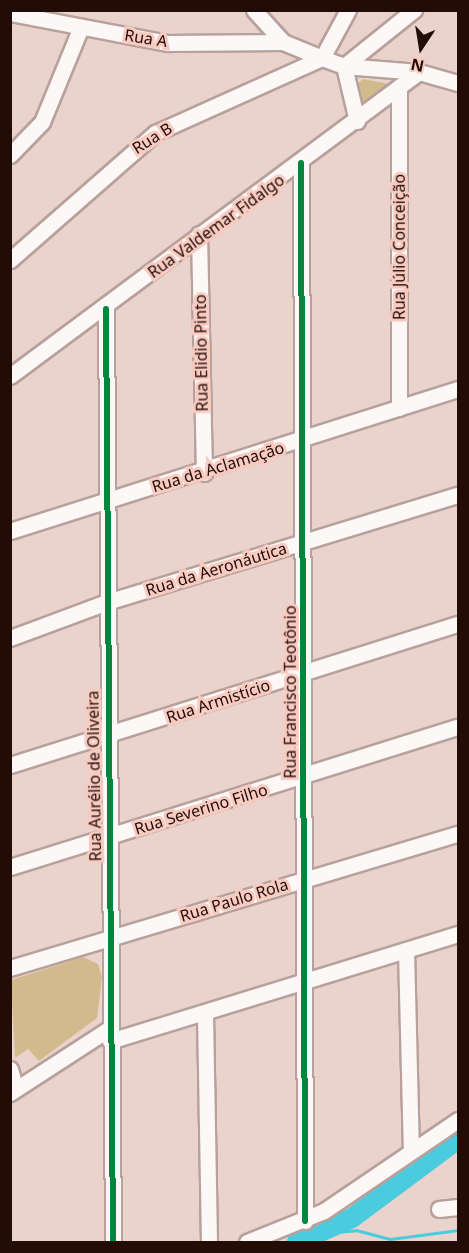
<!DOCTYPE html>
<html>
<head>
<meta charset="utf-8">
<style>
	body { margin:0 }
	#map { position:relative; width:469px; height:1253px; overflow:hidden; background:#ebd3cd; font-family:"Noto Sans",sans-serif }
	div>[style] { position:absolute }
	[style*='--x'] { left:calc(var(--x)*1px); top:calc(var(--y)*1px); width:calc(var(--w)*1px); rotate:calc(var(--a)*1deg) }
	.green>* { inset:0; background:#d1ba8c }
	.stream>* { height:3px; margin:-1.5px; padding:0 1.5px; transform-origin:1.5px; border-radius:1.5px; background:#4bcbde }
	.river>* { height:20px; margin:-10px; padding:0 10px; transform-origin:10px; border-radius:10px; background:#4bcbde }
	.roads { filter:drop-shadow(2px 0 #b8a09b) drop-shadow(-2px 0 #b8a09b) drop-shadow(0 2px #b8a09b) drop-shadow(0 -2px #b8a09b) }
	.minor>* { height:15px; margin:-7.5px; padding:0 7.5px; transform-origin:7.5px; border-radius:7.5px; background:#fcf8f8 }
	.cycleway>* { height:6px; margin:-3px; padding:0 3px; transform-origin:3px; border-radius:3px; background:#00873e }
	span { translate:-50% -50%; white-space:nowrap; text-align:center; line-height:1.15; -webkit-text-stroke:6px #f8cbc0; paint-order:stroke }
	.street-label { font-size:16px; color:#230b06 }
	.frame { position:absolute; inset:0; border:12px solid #230b06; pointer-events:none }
	.north { position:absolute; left:391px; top:18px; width:60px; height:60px; -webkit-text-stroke:4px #f8cbc0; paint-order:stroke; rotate:192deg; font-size:16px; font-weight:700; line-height:24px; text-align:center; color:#230b06 }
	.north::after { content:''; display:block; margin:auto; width:21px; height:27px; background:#230b06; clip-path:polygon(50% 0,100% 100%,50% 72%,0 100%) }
</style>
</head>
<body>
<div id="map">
	<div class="green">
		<i style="clip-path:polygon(363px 79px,390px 84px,395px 87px,362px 108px,355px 86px)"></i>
		<i style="clip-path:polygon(83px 957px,98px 964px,102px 977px,97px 1018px,39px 1061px,28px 1049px,15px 1058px,11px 980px)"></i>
	</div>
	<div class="stream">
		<i style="--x:324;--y:1233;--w:32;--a:-5"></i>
		<i style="--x:356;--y:1230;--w:35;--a:15"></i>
		<i style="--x:390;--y:1239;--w:69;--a:-7.5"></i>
	</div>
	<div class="river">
		<i style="--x:297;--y:1242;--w:60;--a:-23.6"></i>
		<i style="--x:352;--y:1218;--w:132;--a:-36.7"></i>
	</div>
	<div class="roads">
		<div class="minor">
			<i style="--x:254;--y:10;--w:43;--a:47.8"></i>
			<i style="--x:283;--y:42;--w:42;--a:22.3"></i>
			<i style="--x:322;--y:58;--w:23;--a:20"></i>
			<i style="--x:344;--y:66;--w:75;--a:4.6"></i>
			<i style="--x:419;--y:72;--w:41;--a:15.8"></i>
			<i style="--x:10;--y:13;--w:161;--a:10.8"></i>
			<i style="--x:168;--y:43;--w:115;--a:-0.5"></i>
			<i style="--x:357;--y:121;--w:57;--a:-103.3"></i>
			<i style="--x:344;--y:66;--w:90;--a:-38.7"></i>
			<i style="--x:10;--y:155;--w:46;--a:-45.9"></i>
			<i style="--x:42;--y:122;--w:103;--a:-67.7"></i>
			<i style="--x:301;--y:163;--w:1058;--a:89.78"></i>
			<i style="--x:199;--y:234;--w:239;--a:88.8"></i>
			<i style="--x:10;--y:260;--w:193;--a:-41.2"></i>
			<i style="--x:155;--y:133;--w:183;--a:-24.2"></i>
			<i style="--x:322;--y:58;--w:55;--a:-61.6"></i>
			<i style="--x:106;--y:309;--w:933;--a:89.57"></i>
			<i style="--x:10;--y:376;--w:510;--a:-36.62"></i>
			<i style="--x:399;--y:408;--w:321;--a:-90"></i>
			<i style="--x:10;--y:531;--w:470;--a:-17.6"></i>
			<i style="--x:10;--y:638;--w:103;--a:-20.4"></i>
			<i style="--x:107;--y:602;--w:367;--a:-17"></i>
			<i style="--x:10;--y:765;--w:470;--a:-17.5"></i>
			<i style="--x:10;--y:867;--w:469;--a:-17.4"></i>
			<i style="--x:406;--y:950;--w:200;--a:88.6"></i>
			<i style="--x:10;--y:968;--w:468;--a:-16.7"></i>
			<i style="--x:205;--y:1013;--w:229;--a:89"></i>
			<i style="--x:110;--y:1041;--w:364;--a:-17.1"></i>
			<i style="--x:10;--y:1069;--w:19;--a:74"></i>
			<i style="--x:10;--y:1093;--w:119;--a:-33"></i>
			<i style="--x:439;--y:1209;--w:19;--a:-6"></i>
			<i style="--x:247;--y:1242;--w:83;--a:-21.9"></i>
			<i style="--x:324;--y:1211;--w:162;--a:-34.2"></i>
		</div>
	</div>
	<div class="cycleway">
		<i style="--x:301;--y:163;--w:1058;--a:89.78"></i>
		<i style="--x:106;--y:309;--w:933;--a:89.57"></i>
	</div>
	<div class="street-label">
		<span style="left:146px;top:38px;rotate:9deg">Rua A</span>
		<span style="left:152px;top:138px;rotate:-32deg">Rua B</span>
		<span style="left:216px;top:226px;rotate:-36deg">Rua Valdemar Fidalgo</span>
		<span style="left:399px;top:247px;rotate:-90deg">Rua Júlio Conceição</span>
		<span style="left:201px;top:353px;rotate:-91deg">Rua Elidio Pinto</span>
		<span style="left:218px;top:467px;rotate:-17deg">Rua da Aclamação</span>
		<span style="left:216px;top:569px;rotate:-17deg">Rua da Aeronáutica</span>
		<span style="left:290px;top:692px;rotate:-90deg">Rua Francisco Teotônio</span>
		<span style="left:218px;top:701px;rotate:-18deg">Rua Armistício</span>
		<span style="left:94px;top:776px;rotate:-91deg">Rua Aurélio de Oliveira</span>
		<span style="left:201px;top:809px;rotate:-17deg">Rua Severino Filho</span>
		<span style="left:234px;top:900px;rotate:-17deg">Rua Paulo Rola</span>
	</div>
	<div class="frame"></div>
	<div class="north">N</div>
</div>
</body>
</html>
